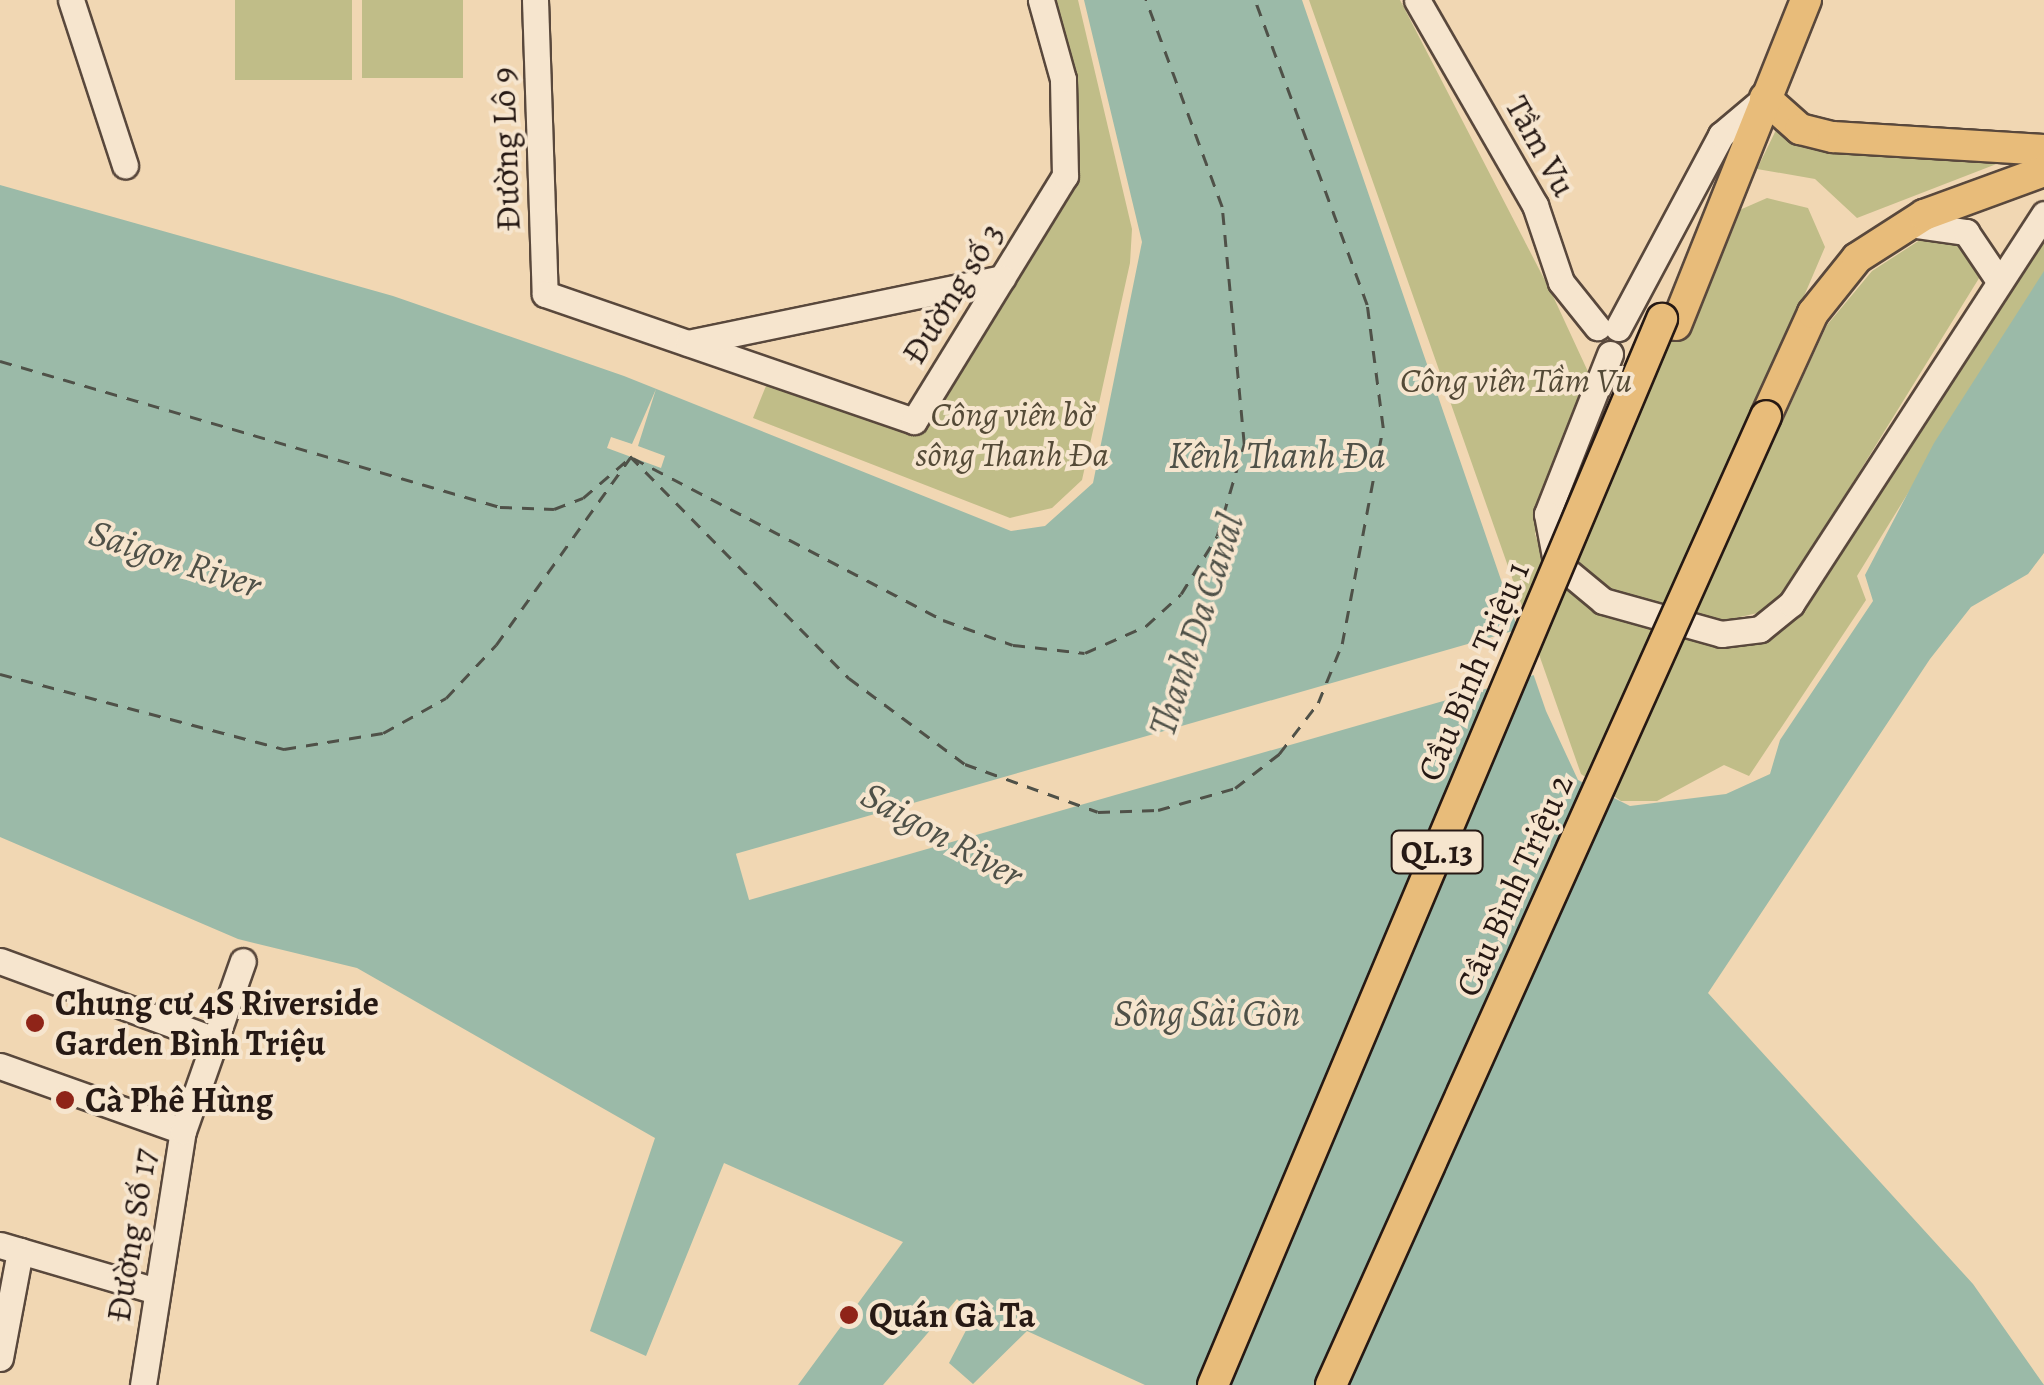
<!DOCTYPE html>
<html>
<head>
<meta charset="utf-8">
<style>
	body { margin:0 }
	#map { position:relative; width:2044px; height:1385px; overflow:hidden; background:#f1d7b3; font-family:Alegreya,serif }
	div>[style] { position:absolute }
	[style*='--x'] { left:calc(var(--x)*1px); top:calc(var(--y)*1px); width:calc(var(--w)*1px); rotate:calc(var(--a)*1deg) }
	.green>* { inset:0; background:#c0bd88; transform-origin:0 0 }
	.water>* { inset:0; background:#9bbaa8 }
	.pier>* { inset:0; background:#f1d7b3; transform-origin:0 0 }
	.ferry>* { height:2.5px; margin-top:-1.25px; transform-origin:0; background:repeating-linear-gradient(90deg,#4f5148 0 12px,transparent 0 22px) }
	.roads { filter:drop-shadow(2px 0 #59483c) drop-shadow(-2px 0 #59483c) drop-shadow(0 2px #59483c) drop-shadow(0 -2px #59483c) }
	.minor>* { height:25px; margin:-12.5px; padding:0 12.5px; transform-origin:12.5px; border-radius:12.5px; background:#f6e5ce }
	.major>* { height:30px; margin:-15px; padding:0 15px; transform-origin:15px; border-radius:15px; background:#e8bc7a }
	.bridges { filter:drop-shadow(2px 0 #261914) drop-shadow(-2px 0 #261914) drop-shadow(0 2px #261914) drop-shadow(0 -2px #261914) }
	.major-bridge>* { height:30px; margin:-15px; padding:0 15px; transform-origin:15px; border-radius:15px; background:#e8bc7a }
	.dots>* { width:28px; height:28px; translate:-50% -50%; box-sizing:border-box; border:5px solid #f6e5ce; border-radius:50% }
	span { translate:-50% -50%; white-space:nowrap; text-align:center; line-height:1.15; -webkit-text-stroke:8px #f6e5ce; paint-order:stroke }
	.shield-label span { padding:2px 8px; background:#f6e5ce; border:2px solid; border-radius:8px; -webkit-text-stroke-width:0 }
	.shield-label { font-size:32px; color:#261914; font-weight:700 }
	.street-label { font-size:35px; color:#261914 }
	.park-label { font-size:35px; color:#544a37; font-style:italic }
	.poi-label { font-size:35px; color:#261914; font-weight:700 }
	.left { translate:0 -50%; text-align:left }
	.water-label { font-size:38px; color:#4f5148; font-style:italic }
</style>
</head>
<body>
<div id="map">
	<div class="green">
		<i style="left:235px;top:0;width:117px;height:80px"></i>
		<i style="left:362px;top:0;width:101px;height:78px"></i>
		<i style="clip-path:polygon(1052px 0,1078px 0,1132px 229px,1130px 263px,1082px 480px,1052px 508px,1010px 518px,753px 418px,768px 381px,912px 432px,1059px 208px)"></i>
		<i style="clip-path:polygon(1309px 0,1400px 0,1553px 296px,1590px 376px,1535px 534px,1550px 576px,1594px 610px,1716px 647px,1782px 629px,2044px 230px,2044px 272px,1857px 576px,1866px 600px,1749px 776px,1724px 765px,1657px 801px,1621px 801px,1581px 774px)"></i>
		<i style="clip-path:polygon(1776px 130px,1853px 153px,2012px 158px,1857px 218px,1815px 179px,1757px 169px)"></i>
		<i style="clip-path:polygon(1767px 198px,1808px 208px,1825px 247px,1755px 411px,1782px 423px,1827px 325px,1872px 271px,1923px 238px,1958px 241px,1981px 275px,1787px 589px,1762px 612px,1718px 622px,1601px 589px,1572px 569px,1558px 515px,1644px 325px,1685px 328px,1735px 212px)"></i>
	</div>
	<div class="water">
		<i style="clip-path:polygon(1084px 0,1302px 0,1546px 711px,1578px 780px,1630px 806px,1726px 794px,1770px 774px,1780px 740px,1873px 601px,1865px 575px,1934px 443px,2044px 271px,2044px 553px,2028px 574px,1971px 607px,1930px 659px,1708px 993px,1973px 1284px,2044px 1385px,1145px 1385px,1027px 1331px,973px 1384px,949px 1363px,974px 1315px,957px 1299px,883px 1385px,798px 1385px,903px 1242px,724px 1163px,646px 1356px,590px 1331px,655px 1138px,357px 968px,238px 939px,0 837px,0 185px,393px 296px,624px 376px,1011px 531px,1045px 526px,1093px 483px,1142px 242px)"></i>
	</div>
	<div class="pier">
		<i style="clip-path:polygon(656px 389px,638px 446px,665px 456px,661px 468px,607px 448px,611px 437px,632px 444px)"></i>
		<i style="left:1527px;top:627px;width:48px;height:823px;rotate:74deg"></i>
	</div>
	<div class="ferry">
		<i style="--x:0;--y:361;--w:521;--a:16.28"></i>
		<i style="--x:500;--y:507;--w:54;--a:2.1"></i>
		<i style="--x:554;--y:509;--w:31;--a:-21"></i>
		<i style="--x:583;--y:498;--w:57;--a:-40.7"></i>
		<i style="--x:630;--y:456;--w:312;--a:45.4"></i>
		<i style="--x:849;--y:678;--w:144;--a:36.6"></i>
		<i style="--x:965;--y:764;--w:141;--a:19.8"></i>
		<i style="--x:1098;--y:812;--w:60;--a:-1.9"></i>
		<i style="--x:1158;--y:810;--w:80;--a:-15.9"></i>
		<i style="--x:1235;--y:788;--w:56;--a:-37.7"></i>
		<i style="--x:1279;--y:754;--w:64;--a:-52.6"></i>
		<i style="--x:1318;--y:703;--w:64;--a:-67.9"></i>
		<i style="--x:1342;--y:644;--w:220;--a:-79.3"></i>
		<i style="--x:1383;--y:428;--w:124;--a:-97.4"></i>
		<i style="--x:1367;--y:305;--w:325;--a:-110.2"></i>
		<i style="--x:633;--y:458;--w:350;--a:27.6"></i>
		<i style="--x:943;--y:620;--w:74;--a:19.7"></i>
		<i style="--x:1013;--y:645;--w:72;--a:6.3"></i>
		<i style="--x:1085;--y:653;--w:67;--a:-23.9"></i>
		<i style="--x:1146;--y:626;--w:47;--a:-42.4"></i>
		<i style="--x:1181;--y:594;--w:68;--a:-58.2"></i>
		<i style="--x:1217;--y:536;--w:96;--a:-73.6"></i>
		<i style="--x:1244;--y:444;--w:238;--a:-95.3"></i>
		<i style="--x:1222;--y:207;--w:221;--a:-110.2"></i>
		<i style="--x:0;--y:674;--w:294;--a:14.8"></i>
		<i style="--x:284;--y:749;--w:100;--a:-9.2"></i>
		<i style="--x:383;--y:733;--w:72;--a:-29.1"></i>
		<i style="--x:446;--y:698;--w:73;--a:-46.7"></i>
		<i style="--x:496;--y:645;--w:230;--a:-54.4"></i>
	</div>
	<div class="roads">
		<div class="minor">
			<i style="--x:71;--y:0;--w:174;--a:71.9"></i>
			<i style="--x:535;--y:0;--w:294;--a:88.1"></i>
			<i style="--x:545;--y:294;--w:390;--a:19"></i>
			<i style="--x:914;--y:421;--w:288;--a:-58.4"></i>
			<i style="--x:1065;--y:176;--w:97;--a:-91.2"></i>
			<i style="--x:1063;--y:79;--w:82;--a:-105.6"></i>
			<i style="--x:1417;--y:0;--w:237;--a:60.1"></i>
			<i style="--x:1535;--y:205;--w:81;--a:71.3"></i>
			<i style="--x:1561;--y:282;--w:58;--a:51.3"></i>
			<i style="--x:1910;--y:224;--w:57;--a:8.1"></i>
			<i style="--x:1966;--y:232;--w:55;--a:56"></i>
			<i style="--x:1618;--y:328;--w:219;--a:-61.9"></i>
			<i style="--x:1721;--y:135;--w:57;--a:-40.1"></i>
			<i style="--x:688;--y:343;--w:321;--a:-11.7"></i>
			<i style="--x:1610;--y:354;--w:172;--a:111.5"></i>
			<i style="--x:1547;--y:514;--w:49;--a:79.4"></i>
			<i style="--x:1556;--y:562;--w:61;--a:39.7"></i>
			<i style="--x:1603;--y:601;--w:123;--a:15.6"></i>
			<i style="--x:1721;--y:634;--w:39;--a:-7"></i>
			<i style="--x:1760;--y:629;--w:40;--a:-39"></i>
			<i style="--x:1791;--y:604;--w:465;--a:-57"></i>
			<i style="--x:0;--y:961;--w:223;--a:20.2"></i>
			<i style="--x:0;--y:1066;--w:194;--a:19.6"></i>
			<i style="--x:0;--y:1245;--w:163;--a:16.4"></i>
			<i style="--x:0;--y:1358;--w:109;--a:-79.4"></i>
			<i style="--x:143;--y:1385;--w:257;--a:-81.1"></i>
			<i style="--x:183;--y:1131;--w:180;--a:-70.6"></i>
		</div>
		<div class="major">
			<i style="--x:1765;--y:98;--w:47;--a:41.5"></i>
			<i style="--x:1800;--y:129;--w:34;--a:14"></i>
			<i style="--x:1833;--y:137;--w:211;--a:3.5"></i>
			<i style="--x:1676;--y:325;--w:350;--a:-68.2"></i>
			<i style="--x:1766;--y:416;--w:113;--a:-65.5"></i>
			<i style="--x:1813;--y:313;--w:70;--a:-51.3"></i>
			<i style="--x:1857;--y:258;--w:80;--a:-32.7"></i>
			<i style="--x:1924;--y:215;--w:128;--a:-20.1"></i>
		</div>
	</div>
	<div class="bridges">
		<div class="major-bridge">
			<i style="--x:1213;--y:1385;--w:1157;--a:-67.16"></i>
			<i style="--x:1331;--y:1385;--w:1062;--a:-65.82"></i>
		</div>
	</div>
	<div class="dots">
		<i style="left:35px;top:1023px;background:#8f2418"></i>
		<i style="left:65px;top:1100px;background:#8f2418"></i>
		<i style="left:849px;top:1315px;background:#8f2418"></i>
	</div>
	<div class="shield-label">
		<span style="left:1437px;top:852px">QL.13</span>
	</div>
	<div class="street-label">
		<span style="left:1541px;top:146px;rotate:61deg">Tầm Vu</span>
		<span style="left:505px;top:149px;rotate:-92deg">Đường Lô 9</span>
		<span style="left:952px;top:293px;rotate:-58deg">Đường số 3</span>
		<span style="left:1473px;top:671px;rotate:-67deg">Cầu Bình Triệu 1</span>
		<span style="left:1514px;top:885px;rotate:-66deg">Cầu Bình Triệu 2</span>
		<span style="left:131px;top:1235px;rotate:-81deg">Đường Số 17</span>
	</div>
	<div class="park-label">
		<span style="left:1516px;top:380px">Công viên Tầm Vu</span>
		<span style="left:1012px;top:434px">Công viên bờ<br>sông Thanh Đa</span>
	</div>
	<div class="poi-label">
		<span class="left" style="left:55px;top:1023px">Chung cư 4S Riverside<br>Garden Bình Triệu</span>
		<span class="left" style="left:85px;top:1100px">Cà Phê Hùng</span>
		<span class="left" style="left:869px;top:1315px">Quán Gà Ta</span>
	</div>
	<div class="water-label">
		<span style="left:1277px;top:456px">Kênh Thanh Đa</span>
		<span style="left:175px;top:559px;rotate:18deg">Saigon River</span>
		<span style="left:1197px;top:625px;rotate:-72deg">Thanh Da Canal</span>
		<span style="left:942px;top:835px;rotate:29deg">Saigon River</span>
		<span style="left:1207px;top:1014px">Sông Sài Gòn</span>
	</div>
</div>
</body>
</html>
